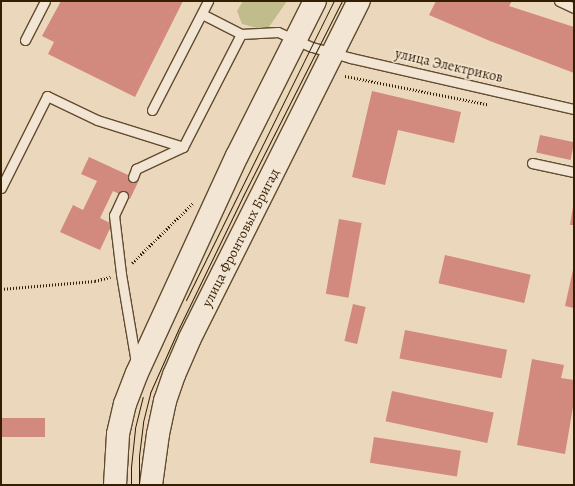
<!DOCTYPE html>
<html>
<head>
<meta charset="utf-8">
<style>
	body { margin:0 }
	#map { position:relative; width:575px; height:486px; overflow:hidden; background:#ebd7bb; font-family:Alegreya,serif }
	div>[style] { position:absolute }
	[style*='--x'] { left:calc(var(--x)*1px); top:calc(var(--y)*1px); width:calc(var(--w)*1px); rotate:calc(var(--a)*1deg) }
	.green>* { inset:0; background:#c0bc8b }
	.building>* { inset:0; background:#d2897e; transform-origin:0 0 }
	.path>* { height:2.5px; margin-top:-1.25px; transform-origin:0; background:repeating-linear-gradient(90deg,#331e00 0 1px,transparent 0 3px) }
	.roads { filter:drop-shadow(1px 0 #614c2f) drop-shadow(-1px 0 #614c2f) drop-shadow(0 1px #614c2f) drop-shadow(0 -1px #614c2f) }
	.service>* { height:9px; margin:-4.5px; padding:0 4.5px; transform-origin:4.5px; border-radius:4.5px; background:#f2e5d3 }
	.secondary>* { height:22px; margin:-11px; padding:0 11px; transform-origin:11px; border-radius:11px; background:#f2e5d3 }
	.tram>* { height:1px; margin:-0.5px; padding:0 0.5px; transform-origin:0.5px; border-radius:0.5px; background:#331e00 }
	span { translate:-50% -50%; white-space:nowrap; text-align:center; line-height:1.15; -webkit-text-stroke:3px #f2e5d3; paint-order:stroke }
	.street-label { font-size:14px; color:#331e00 }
	.frame { position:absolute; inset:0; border:2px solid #331e00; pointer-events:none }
</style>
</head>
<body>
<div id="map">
	<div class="green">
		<i style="clip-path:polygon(243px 1px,287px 1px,269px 27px,257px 28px,242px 24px,237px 11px)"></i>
	</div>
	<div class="building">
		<i style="clip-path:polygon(61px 1px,183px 1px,135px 97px,48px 54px,54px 42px,42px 36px)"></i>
		<i style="clip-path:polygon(436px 1px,512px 1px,509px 6px,574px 27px,574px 73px,490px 41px,429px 15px)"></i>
		<i style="clip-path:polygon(372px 91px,461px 112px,454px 143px,398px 130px,385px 185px,352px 177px)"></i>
		<i style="left:540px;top:135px;width:35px;height:18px;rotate:12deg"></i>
		<i style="clip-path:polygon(89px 157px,139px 180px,130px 199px,113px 191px,100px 218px,112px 224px,100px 250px,60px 232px,73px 205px,83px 210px,97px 181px,81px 174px)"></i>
		<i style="clip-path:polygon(573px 207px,574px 207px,574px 225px,570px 225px)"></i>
		<i style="left:339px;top:219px;width:23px;height:76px;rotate:10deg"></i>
		<i style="left:445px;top:255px;width:88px;height:29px;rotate:13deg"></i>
		<i style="clip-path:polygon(573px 270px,574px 270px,574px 308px,565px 306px)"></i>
		<i style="left:353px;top:304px;width:13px;height:38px;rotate:13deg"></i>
		<i style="left:405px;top:330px;width:104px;height:29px;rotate:11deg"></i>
		<i style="clip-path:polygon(532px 359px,564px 365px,561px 378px,574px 380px,574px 401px,565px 454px,517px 445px)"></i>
		<i style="left:392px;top:391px;width:104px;height:31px;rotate:12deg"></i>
		<i style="left:45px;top:418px;width:19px;height:44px;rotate:90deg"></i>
		<i style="left:374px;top:437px;width:88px;height:26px;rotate:9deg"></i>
	</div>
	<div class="path">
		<i style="--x:345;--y:76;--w:145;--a:11.2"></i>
		<i style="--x:132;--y:263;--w:86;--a:-44.5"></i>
		<i style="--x:1;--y:289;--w:94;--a:-4.9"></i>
		<i style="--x:95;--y:281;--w:16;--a:-15"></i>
	</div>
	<div class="roads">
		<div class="service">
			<i style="--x:559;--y:1;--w:17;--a:25"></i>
			<i style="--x:202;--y:14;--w:44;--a:27.1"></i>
			<i style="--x:241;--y:34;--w:37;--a:-3"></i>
			<i style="--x:278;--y:32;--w:37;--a:24"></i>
			<i style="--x:312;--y:47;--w:41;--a:15.8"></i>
			<i style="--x:351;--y:58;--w:229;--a:12.9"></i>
			<i style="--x:25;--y:40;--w:44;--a:-62.9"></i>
			<i style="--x:152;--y:110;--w:123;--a:-62.8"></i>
			<i style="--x:532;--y:163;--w:43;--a:12.1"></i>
			<i style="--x:133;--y:177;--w:9;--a:-69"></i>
			<i style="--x:136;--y:169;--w:52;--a:-25.1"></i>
			<i style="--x:183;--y:147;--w:127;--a:-62.8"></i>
			<i style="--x:1;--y:188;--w:103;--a:-63.4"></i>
			<i style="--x:47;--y:96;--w:55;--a:25.6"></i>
			<i style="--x:97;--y:120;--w:90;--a:17.4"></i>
			<i style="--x:123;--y:196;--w:21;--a:115"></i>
			<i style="--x:114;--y:215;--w:59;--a:83.2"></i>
			<i style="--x:121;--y:274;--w:90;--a:80.4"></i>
		</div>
		<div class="secondary">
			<i style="--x:115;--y:485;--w:51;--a:-86.6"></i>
			<i style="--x:118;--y:434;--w:31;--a:-77"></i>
			<i style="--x:125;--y:404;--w:33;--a:-69"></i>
			<i style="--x:137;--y:373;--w:239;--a:-65.3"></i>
			<i style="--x:237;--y:156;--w:174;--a:-63.3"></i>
			<i style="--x:151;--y:485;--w:51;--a:-82.2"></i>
			<i style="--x:158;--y:434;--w:34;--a:-78"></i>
			<i style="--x:165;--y:401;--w:28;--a:-71"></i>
			<i style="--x:174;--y:375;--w:40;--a:-66.6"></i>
			<i style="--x:190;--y:338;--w:377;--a:-63.4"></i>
		</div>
	</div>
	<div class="tram">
		<i style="--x:186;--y:300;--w:334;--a:-63.7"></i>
		<i style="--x:131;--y:485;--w:18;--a:-90"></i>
		<i style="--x:131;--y:467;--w:39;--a:-84"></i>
		<i style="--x:135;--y:428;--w:32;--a:-76"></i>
		<i style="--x:139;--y:485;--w:29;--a:-90"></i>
		<i style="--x:139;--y:456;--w:34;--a:-83"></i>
		<i style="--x:143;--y:422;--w:30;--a:-76"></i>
		<i style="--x:150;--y:393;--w:69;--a:-66"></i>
		<i style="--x:178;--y:330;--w:149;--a:-64.1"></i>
		<i style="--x:243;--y:196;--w:219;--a:-63.1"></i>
	</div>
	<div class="street-label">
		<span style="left:449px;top:66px;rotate:13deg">улица Электриков</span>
		<span style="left:241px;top:238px;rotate:-63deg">улица Фронтовых Бригад</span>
	</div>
	<div class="frame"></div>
</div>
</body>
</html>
